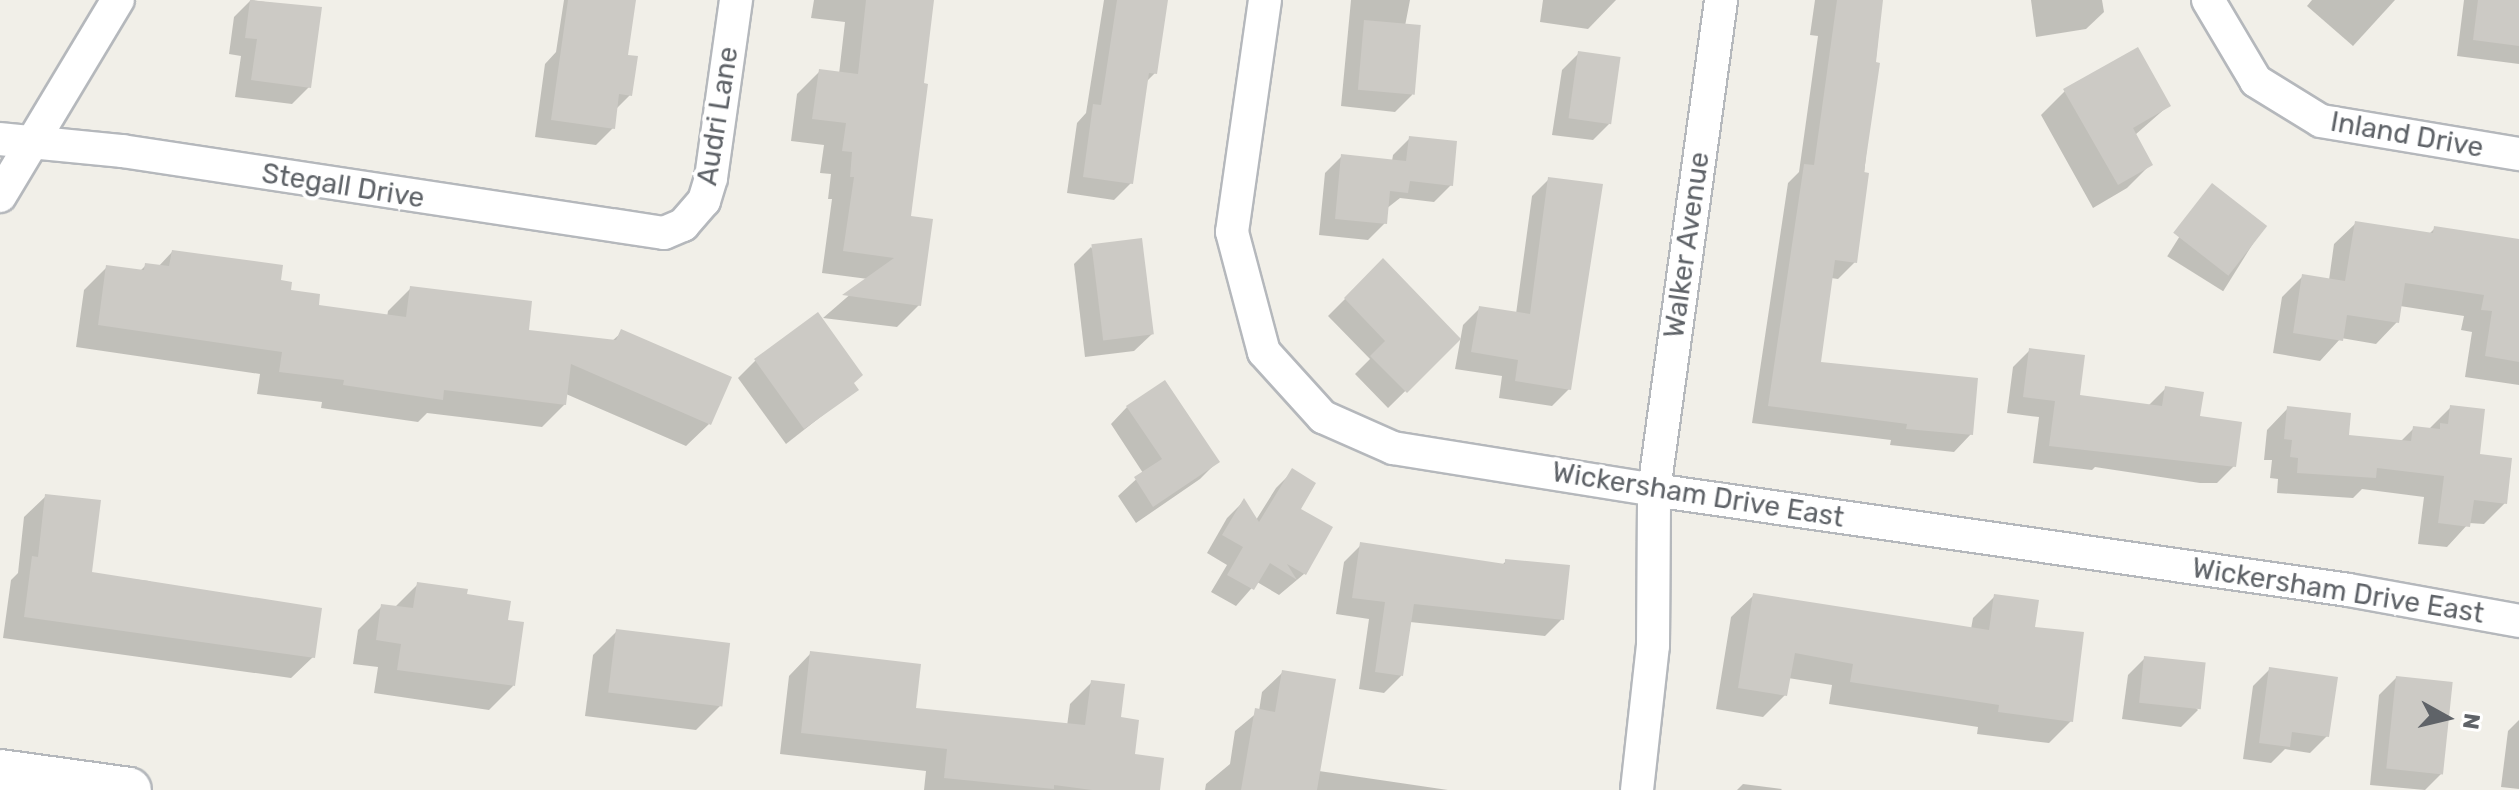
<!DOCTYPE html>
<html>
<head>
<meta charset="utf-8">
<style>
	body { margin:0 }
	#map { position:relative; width:2519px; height:790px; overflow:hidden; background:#f1efe8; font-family:Rubik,sans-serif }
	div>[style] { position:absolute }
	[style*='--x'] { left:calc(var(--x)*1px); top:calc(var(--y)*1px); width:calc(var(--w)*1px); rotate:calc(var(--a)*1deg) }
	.shadow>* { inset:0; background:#0003; transform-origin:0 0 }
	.building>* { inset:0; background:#cccac5; transform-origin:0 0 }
	.roads { filter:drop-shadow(2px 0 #b5b8bc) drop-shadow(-2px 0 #b5b8bc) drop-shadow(0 2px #b5b8bc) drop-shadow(0 -2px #b5b8bc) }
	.street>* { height:32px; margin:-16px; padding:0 16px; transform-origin:16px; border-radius:16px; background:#fff }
	.secondary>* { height:44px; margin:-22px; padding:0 22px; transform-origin:22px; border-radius:22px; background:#fff }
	span { translate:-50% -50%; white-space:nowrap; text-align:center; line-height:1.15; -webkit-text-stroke:8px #fff; paint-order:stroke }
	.street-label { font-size:28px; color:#5f6368 }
	.north { position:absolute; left:2407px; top:678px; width:80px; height:80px; -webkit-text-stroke:6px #fff; paint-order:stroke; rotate:98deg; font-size:22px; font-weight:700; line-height:32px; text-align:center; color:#5f6368 }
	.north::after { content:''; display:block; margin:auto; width:28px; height:36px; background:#5f6368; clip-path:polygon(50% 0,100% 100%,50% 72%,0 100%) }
</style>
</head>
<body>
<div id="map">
	<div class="shadow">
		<i style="clip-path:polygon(251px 0,319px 9px,309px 87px,292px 104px,235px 97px,241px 56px,229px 54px,234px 17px)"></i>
		<i style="clip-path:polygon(564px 0,634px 0,626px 56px,630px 95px,615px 110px,613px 128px,596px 145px,535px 137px,545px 64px,556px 52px)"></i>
		<i style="clip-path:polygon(814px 0,932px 0,908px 217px,919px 305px,897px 327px,823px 318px,868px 279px,822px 273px,832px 199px,828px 199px,831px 174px,820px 173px,824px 145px,791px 141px,797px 94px,820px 71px,839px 74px,845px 22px,811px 18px)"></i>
		<i style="clip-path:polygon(1104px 0,1166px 0,1155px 73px,1145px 83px,1131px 183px,1114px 200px,1067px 193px,1077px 123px,1086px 113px)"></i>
		<i style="clip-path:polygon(1351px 0,1410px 0,1405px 26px,1412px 95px,1395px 112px,1341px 106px)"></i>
		<i style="clip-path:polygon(1543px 0,1616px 0,1588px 29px,1540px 22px)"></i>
		<i style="clip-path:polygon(1815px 0,1882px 0,1855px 262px,1838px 279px,1831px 278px,1819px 364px,1971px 434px,1954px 452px,1890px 445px,1891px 440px,1752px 423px,1788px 183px,1799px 172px,1818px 36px,1810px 35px)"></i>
		<i style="clip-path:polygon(2031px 0,2102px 0,2104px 12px,2086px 29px,2036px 37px)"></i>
		<i style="clip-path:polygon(2312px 0,2395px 0,2353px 46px,2307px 6px)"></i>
		<i style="clip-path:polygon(2464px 0,2519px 0,2519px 64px,2457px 56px)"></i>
		<i style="clip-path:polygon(1579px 53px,1610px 123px,1593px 140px,1552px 135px,1562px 70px)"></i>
		<i style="clip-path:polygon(2065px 91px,2168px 106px,2135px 135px,2151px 164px,2127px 188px,2093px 208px,2041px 115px)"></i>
		<i style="clip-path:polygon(1410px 138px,1451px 185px,1434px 202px,1400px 198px,1386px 209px,1385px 223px,1368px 240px,1319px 235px,1325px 173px,1342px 156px,1392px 161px,1393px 155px)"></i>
		<i style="clip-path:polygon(1549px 179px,1569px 389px,1552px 406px,1499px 398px,1502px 376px,1455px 369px,1463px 325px,1480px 308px,1516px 314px,1532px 196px)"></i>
		<i style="left:2208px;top:191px;width:66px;height:77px;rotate:32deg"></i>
		<i style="clip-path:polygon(2356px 223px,2428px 235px,2435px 228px,2519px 241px,2519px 385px,2465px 377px,2472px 332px,2461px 330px,2464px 316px,2400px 306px,2397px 322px,2376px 344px,2341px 338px,2320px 361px,2273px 353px,2282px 297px,2303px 276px,2329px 280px,2334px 244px)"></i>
		<i style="clip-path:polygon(1091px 247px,1152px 334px,1134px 351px,1085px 357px,1074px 264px)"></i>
		<i style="clip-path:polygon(172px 252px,278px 282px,316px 307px,387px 317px,388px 311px,411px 288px,527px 332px,611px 342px,622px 332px,709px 424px,686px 446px,566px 394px,565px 404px,542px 427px,427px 413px,418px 422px,321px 408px,322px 402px,257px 394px,260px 374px,76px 347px,84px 290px,107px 267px,139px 272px,146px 265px,158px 267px)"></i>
		<i style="clip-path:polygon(1383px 261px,1458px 339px,1388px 408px,1355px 374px,1370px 359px,1328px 316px)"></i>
		<i style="clip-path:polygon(818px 315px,856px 389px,786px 444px,738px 378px,755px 361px)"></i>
		<i style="clip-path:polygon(2030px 350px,2078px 397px,2148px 406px,2166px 388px,2198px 417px,2234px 466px,2217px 483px,2200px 483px,2095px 467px,2092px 470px,2033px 463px,2039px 417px,2007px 413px,2013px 367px)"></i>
		<i style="clip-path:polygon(1127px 407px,1217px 462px,1200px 479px,1136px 523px,1118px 496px,1143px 473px,1111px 424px)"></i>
		<i style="clip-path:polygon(2451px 407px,2505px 503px,2484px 524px,2469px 523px,2447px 547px,2418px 544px,2424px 497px,2362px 489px,2353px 498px,2277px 493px,2278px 479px,2270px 478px,2272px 460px,2264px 460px,2267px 430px,2288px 408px,2347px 437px,2400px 442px,2414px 428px,2430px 428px)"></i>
		<i style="clip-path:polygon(1293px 471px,1304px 574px,1279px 595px,1257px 582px,1236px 606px,1211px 592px,1227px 565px,1207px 553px,1227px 518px,1243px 502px,1256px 520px,1276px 488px)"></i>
		<i style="clip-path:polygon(46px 496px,90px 574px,149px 581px,313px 657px,291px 678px,3px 638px,11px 580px,18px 573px,24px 517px)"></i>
		<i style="clip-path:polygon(1361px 545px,1501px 566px,1506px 561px,1562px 619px,1545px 636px,1410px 622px,1401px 676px,1384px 693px,1359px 689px,1369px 619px,1336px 614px,1344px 562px)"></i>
		<i style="clip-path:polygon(418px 584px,465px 596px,506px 622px,513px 686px,489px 710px,374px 693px,378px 667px,353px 664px,358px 630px,382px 606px,394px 608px)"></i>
		<i style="clip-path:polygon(1754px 595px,1971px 629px,1973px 618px,1995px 596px,2033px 628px,2071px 721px,2049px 743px,1977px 734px,1978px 727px,1829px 704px,1832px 685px,1788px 678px,1785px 695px,1763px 717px,1716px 709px,1731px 617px)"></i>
		<i style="clip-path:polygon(617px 631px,720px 706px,696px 730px,585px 716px,593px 655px)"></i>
		<i style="clip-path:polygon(811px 653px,914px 710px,1067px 726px,1070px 704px,1092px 682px,1118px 719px,1133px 756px,1158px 790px,924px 790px,926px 771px,780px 754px,789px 676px)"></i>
		<i style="clip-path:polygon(2145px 658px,2198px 710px,2181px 727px,2122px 719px,2128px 675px)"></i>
		<i style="clip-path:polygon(2270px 669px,2327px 736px,2310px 753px,2285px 749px,2271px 763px,2243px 759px,2253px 686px)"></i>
		<i style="clip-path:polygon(1283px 672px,1319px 771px,1448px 790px,1205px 790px,1206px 784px,1230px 764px,1235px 731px,1259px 711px,1262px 692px)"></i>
		<i style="clip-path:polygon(2396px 678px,2441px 774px,2425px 790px,2370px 785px,2379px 695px)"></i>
		<i style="clip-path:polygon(2519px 720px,2519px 789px,2501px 787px,2508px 731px)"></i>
		<i style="clip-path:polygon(1743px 784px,1782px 789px,1781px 790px,1737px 790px)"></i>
	</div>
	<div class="building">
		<i style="clip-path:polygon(250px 0,322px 7px,311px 88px,251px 80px,257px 39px,245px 38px)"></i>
		<i style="clip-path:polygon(568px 0,636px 0,628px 55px,638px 56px,632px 96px,619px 94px,615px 129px,551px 120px)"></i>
		<i style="clip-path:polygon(866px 0,934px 0,924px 83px,928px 84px,911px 216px,933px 219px,921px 306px,842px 295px,894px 258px,843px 251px,854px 177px,850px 177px,852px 152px,842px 151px,846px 123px,812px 119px,819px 69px,858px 74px)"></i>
		<i style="clip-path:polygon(1117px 0,1168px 0,1157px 74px,1149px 73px,1133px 184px,1083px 177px,1093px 104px,1101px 105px)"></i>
		<i style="clip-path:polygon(1837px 0,1883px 0,1876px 62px,1880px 63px,1864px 172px,1869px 173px,1857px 263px,1835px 260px,1821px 362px,1978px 378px,1973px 435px,1906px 429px,1907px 424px,1768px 406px,1804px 164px,1814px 165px)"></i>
		<i style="clip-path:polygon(2478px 0,2519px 0,2519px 46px,2473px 40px)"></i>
		<i style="left:1364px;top:20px;width:57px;height:70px;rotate:5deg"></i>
		<i style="clip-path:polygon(2138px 47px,2171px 106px,2133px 128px,2153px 165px,2118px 185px,2063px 89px)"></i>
		<i style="left:1578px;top:51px;width:43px;height:68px;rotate:8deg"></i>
		<i style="clip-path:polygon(1409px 136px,1457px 141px,1453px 186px,1410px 181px,1408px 193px,1390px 191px,1387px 224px,1335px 219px,1341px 154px,1406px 161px)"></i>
		<i style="clip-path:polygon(1548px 177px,1603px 184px,1571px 390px,1515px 381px,1518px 360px,1471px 352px,1479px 306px,1530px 314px)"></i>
		<i style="left:2212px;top:183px;width:70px;height:63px;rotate:38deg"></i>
		<i style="clip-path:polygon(2355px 221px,2433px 233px,2434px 226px,2519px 239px,2519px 362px,2485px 356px,2492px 311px,2481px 310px,2484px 295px,2405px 283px,2399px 323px,2347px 315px,2343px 341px,2293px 333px,2302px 274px,2345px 281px)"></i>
		<i style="left:1142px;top:238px;width:97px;height:51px;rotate:83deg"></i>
		<i style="clip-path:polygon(172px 250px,283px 265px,281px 280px,292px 282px,291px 290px,320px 294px,319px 305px,406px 317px,410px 286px,532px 301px,529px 330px,616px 340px,621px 329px,732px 377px,711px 425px,571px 364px,566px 405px,444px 390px,443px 400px,343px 385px,344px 380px,279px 372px,282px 352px,98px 325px,106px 265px,144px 270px,145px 263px,169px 266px)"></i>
		<i style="clip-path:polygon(1383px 258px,1461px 339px,1407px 393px,1370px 356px,1385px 341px,1344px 298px)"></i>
		<i style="clip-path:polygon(818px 312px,863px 375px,854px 383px,859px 390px,804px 429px,754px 359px)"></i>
		<i style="clip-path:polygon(2029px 348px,2085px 355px,2080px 395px,2162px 406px,2165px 386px,2204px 392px,2200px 416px,2242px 422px,2236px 467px,2049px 446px,2055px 401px,2023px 397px)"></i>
		<i style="clip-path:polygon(1165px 380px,1220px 462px,1153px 507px,1134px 477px,1162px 459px,1126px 406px)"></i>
		<i style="clip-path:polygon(2450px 405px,2485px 409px,2480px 454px,2512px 458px,2507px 504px,2474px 500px,2470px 527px,2438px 523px,2444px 476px,2377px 468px,2376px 478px,2297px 473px,2298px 458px,2290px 457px,2292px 440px,2284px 439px,2287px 406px,2351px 413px,2349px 435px,2411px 441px,2413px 426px,2440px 429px,2440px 423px,2448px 424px)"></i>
		<i style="clip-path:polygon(1292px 468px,1316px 483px,1301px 509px,1333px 527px,1306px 575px,1287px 564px,1297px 580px,1270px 563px,1254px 590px,1227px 575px,1243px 547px,1222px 535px,1244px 498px,1259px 522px)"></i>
		<i style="clip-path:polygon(45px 494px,101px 500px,92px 572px,322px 608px,315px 658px,24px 617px,32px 556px,38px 557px)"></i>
		<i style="clip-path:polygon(1360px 542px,1505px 564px,1505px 559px,1570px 565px,1564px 620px,1414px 604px,1403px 676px,1375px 672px,1385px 602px,1352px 598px)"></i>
		<i style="clip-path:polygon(417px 582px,468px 589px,467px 594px,511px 601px,508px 620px,524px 622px,515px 686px,397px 670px,401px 644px,376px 640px,381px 604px,413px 608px)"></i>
		<i style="clip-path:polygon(1753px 593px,1989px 630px,1994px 594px,2039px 600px,2035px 627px,2084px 632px,2073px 722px,1998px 712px,1999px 705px,1850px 682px,1853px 664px,1795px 653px,1787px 696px,1738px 688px)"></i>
		<i style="left:616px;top:629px;width:115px;height:64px;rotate:7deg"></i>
		<i style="clip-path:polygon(810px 651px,921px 664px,916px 708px,1085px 725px,1091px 680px,1125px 684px,1121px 717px,1139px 720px,1135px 754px,1164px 758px,1160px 790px,1092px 790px,1054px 785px,1054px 789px,944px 778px,947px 749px,801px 733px)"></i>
		<i style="left:2144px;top:656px;width:62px;height:47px;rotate:6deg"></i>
		<i style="clip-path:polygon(2269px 667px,2338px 677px,2329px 737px,2292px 732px,2290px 747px,2259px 743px)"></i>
		<i style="clip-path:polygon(1282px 670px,1336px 679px,1317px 790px,1241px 790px,1255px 708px,1275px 712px)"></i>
		<i style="left:2396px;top:676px;width:57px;height:93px;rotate:6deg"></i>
	</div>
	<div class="roads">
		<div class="street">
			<i style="--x:1265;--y:0;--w:234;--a:98.1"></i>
			<i style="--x:1232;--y:232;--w:124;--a:75.1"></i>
			<i style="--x:1264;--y:352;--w:88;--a:47.8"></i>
			<i style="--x:1323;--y:417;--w:77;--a:23.9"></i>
			<i style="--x:1393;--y:448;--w:264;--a:9.1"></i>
			<i style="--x:1654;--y:490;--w:702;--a:8.19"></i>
			<i style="--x:2349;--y:590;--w:173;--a:10.3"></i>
			<i style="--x:2208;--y:0;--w:94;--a:59.3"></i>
			<i style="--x:2256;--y:81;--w:76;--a:31.6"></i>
			<i style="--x:2321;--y:121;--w:201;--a:9.5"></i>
			<i style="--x:0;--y:139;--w:123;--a:5.6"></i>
			<i style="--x:122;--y:151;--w:548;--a:8.6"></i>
			<i style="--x:664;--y:233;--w:21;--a:-23"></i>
			<i style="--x:683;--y:225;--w:32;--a:-49"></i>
			<i style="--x:704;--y:201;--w:24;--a:-73"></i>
			<i style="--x:711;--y:178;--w:180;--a:-82"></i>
			<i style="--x:0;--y:196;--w:229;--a:-59"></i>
			<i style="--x:1637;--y:790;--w:145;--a:-83.7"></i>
			<i style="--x:1653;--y:646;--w:156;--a:-89.6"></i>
			<i style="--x:1654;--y:490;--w:495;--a:-82.2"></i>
		</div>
		<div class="secondary">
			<i style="--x:0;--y:772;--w:130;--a:7.9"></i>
		</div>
	</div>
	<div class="street-label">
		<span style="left:718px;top:116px;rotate:-81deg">Audri Lane</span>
		<span style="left:2407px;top:135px;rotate:10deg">Inland Drive</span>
		<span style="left:343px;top:186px;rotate:9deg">Stegall Drive</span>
		<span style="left:1687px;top:245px;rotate:-82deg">Walker Avenue</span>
		<span style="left:1698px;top:495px;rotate:9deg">Wickersham Drive East</span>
		<span style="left:2338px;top:591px;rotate:9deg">Wickersham Drive East</span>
	</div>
	<div class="north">N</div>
</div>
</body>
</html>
